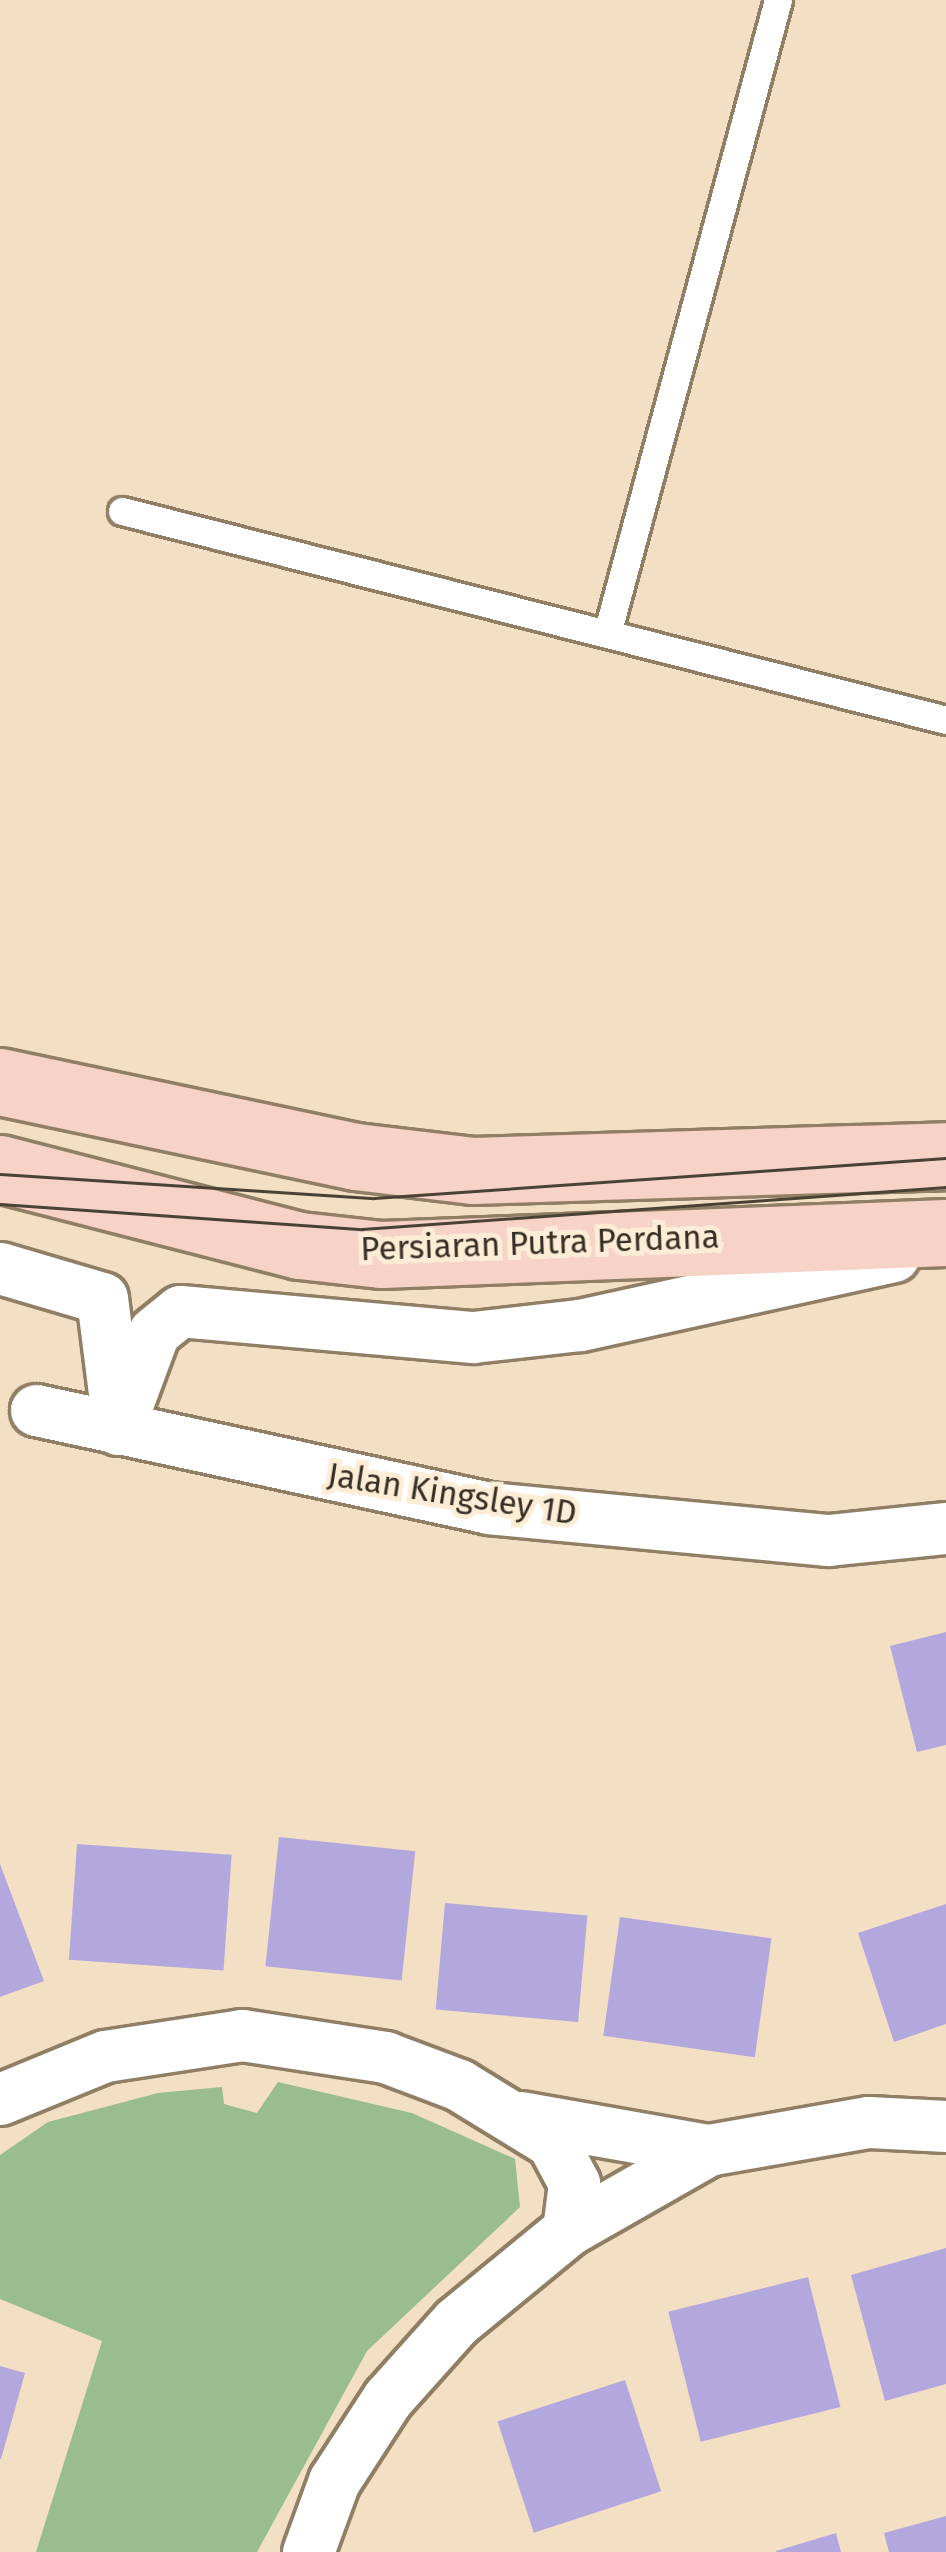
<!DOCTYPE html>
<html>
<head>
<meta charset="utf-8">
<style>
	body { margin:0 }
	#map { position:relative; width:946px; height:2552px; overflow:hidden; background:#f3dfc4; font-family:"Fira Sans",sans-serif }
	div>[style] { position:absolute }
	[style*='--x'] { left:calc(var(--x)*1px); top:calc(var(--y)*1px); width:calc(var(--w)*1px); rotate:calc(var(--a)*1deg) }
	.green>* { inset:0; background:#99bd8f }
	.building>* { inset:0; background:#b3a8dd; transform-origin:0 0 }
	.roads { filter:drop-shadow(3px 0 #907e65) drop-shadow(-3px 0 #907e65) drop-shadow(0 3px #907e65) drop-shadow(0 -3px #907e65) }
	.lane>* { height:27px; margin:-13.5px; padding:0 13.5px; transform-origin:13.5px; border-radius:13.5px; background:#fff }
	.street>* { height:51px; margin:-25.5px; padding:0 25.5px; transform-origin:25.5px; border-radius:25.5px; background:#fff }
	.secondary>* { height:66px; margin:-33px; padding:0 33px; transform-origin:33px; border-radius:33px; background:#f7d2c7 }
	.tram>* { height:3px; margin:-1.5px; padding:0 1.5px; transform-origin:1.5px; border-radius:1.5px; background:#4a4235 }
	span { translate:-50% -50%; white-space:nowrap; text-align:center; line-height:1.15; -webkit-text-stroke:10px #fdedd7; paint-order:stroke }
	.street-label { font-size:33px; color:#352e23 }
</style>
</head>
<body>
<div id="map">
	<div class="green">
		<i style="clip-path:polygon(278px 2082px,412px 2113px,515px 2159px,520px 2207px,367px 2351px,257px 2552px,36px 2552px,102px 2341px,0 2299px,0 2155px,48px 2122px,158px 2093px,222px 2087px,224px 2104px,257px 2113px)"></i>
	</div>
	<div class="building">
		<i style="clip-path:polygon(946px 1632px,946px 1745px,917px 1752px,890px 1646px)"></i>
		<i style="left:279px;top:1837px;width:137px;height:130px;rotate:6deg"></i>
		<i style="left:77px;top:1844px;width:155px;height:116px;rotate:4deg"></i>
		<i style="clip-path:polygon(0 1864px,44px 1981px,0 1997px)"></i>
		<i style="left:445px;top:1903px;width:143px;height:107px;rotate:5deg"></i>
		<i style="clip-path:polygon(946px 1904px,946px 2024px,894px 2042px,858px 1933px)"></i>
		<i style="left:620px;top:1917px;width:153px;height:120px;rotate:8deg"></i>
		<i style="clip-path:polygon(946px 2248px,946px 2384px,885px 2401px,851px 2275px)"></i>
		<i style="left:808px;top:2277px;width:134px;height:144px;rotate:76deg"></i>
		<i style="clip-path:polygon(0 2366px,25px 2373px,1px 2459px,0 2459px)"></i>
		<i style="left:625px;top:2380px;width:117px;height:134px;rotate:72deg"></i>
		<i style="clip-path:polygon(946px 2516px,946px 2552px,889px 2552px,884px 2533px)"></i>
		<i style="clip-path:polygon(836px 2533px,841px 2552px,776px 2552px,776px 2551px)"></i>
	</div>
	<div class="roads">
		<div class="lane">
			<i style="--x:122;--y:511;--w:850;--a:14.23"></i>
			<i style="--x:607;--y:634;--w:657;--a:-74.91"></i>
		</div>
		<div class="street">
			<i style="--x:0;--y:1268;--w:106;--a:16.4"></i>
			<i style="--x:102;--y:1298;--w:119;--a:82.8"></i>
			<i style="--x:36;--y:1410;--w:463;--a:12.2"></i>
			<i style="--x:488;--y:1508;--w:342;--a:5.4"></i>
			<i style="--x:828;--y:1540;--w:119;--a:-5.8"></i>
			<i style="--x:118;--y:1429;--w:103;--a:-69.6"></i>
			<i style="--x:154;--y:1332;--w:33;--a:-39"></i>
			<i style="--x:180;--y:1311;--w:294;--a:5.1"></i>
			<i style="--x:473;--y:1337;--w:108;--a:-6.4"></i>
			<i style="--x:580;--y:1325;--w:321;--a:-12.4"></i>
			<i style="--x:0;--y:2099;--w:113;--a:-22.3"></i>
			<i style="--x:105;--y:2056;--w:139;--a:-8.7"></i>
			<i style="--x:242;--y:2035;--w:145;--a:8.7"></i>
			<i style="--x:385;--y:2057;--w:79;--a:20.7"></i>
			<i style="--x:459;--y:2085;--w:109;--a:31.5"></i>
			<i style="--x:552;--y:2142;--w:47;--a:61.8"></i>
			<i style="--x:574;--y:2183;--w:47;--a:97.3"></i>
			<i style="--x:521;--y:2117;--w:190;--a:10"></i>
			<i style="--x:308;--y:2552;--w:76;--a:-69.9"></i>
			<i style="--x:334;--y:2481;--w:99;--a:-57"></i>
			<i style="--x:388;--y:2398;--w:102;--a:-48.2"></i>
			<i style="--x:456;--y:2322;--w:145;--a:-39.4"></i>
			<i style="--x:568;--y:2230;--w:161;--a:-29.7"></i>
			<i style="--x:708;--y:2150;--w:163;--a:-9.9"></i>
			<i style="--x:869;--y:2122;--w:77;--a:3"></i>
		</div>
		<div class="secondary">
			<i style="--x:0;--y:1082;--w:364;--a:11.9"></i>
			<i style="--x:356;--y:1157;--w:118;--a:6.8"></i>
			<i style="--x:473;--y:1171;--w:473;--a:-1.8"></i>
			<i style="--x:0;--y:1169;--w:310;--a:14.4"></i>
			<i style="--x:300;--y:1246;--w:82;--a:6.3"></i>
			<i style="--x:382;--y:1255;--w:564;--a:-2.23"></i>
		</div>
	</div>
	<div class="tram">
		<i style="--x:0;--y:1174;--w:375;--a:3.7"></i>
		<i style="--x:374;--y:1198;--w:573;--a:-4"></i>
		<i style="--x:0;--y:1204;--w:363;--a:4"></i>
		<i style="--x:362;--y:1229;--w:586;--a:-4.11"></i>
	</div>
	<div class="street-label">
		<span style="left:540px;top:1244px;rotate:-2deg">Persiaran Putra Perdana</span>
		<span style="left:452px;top:1495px;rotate:9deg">Jalan Kingsley 1D</span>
	</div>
</div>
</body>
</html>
